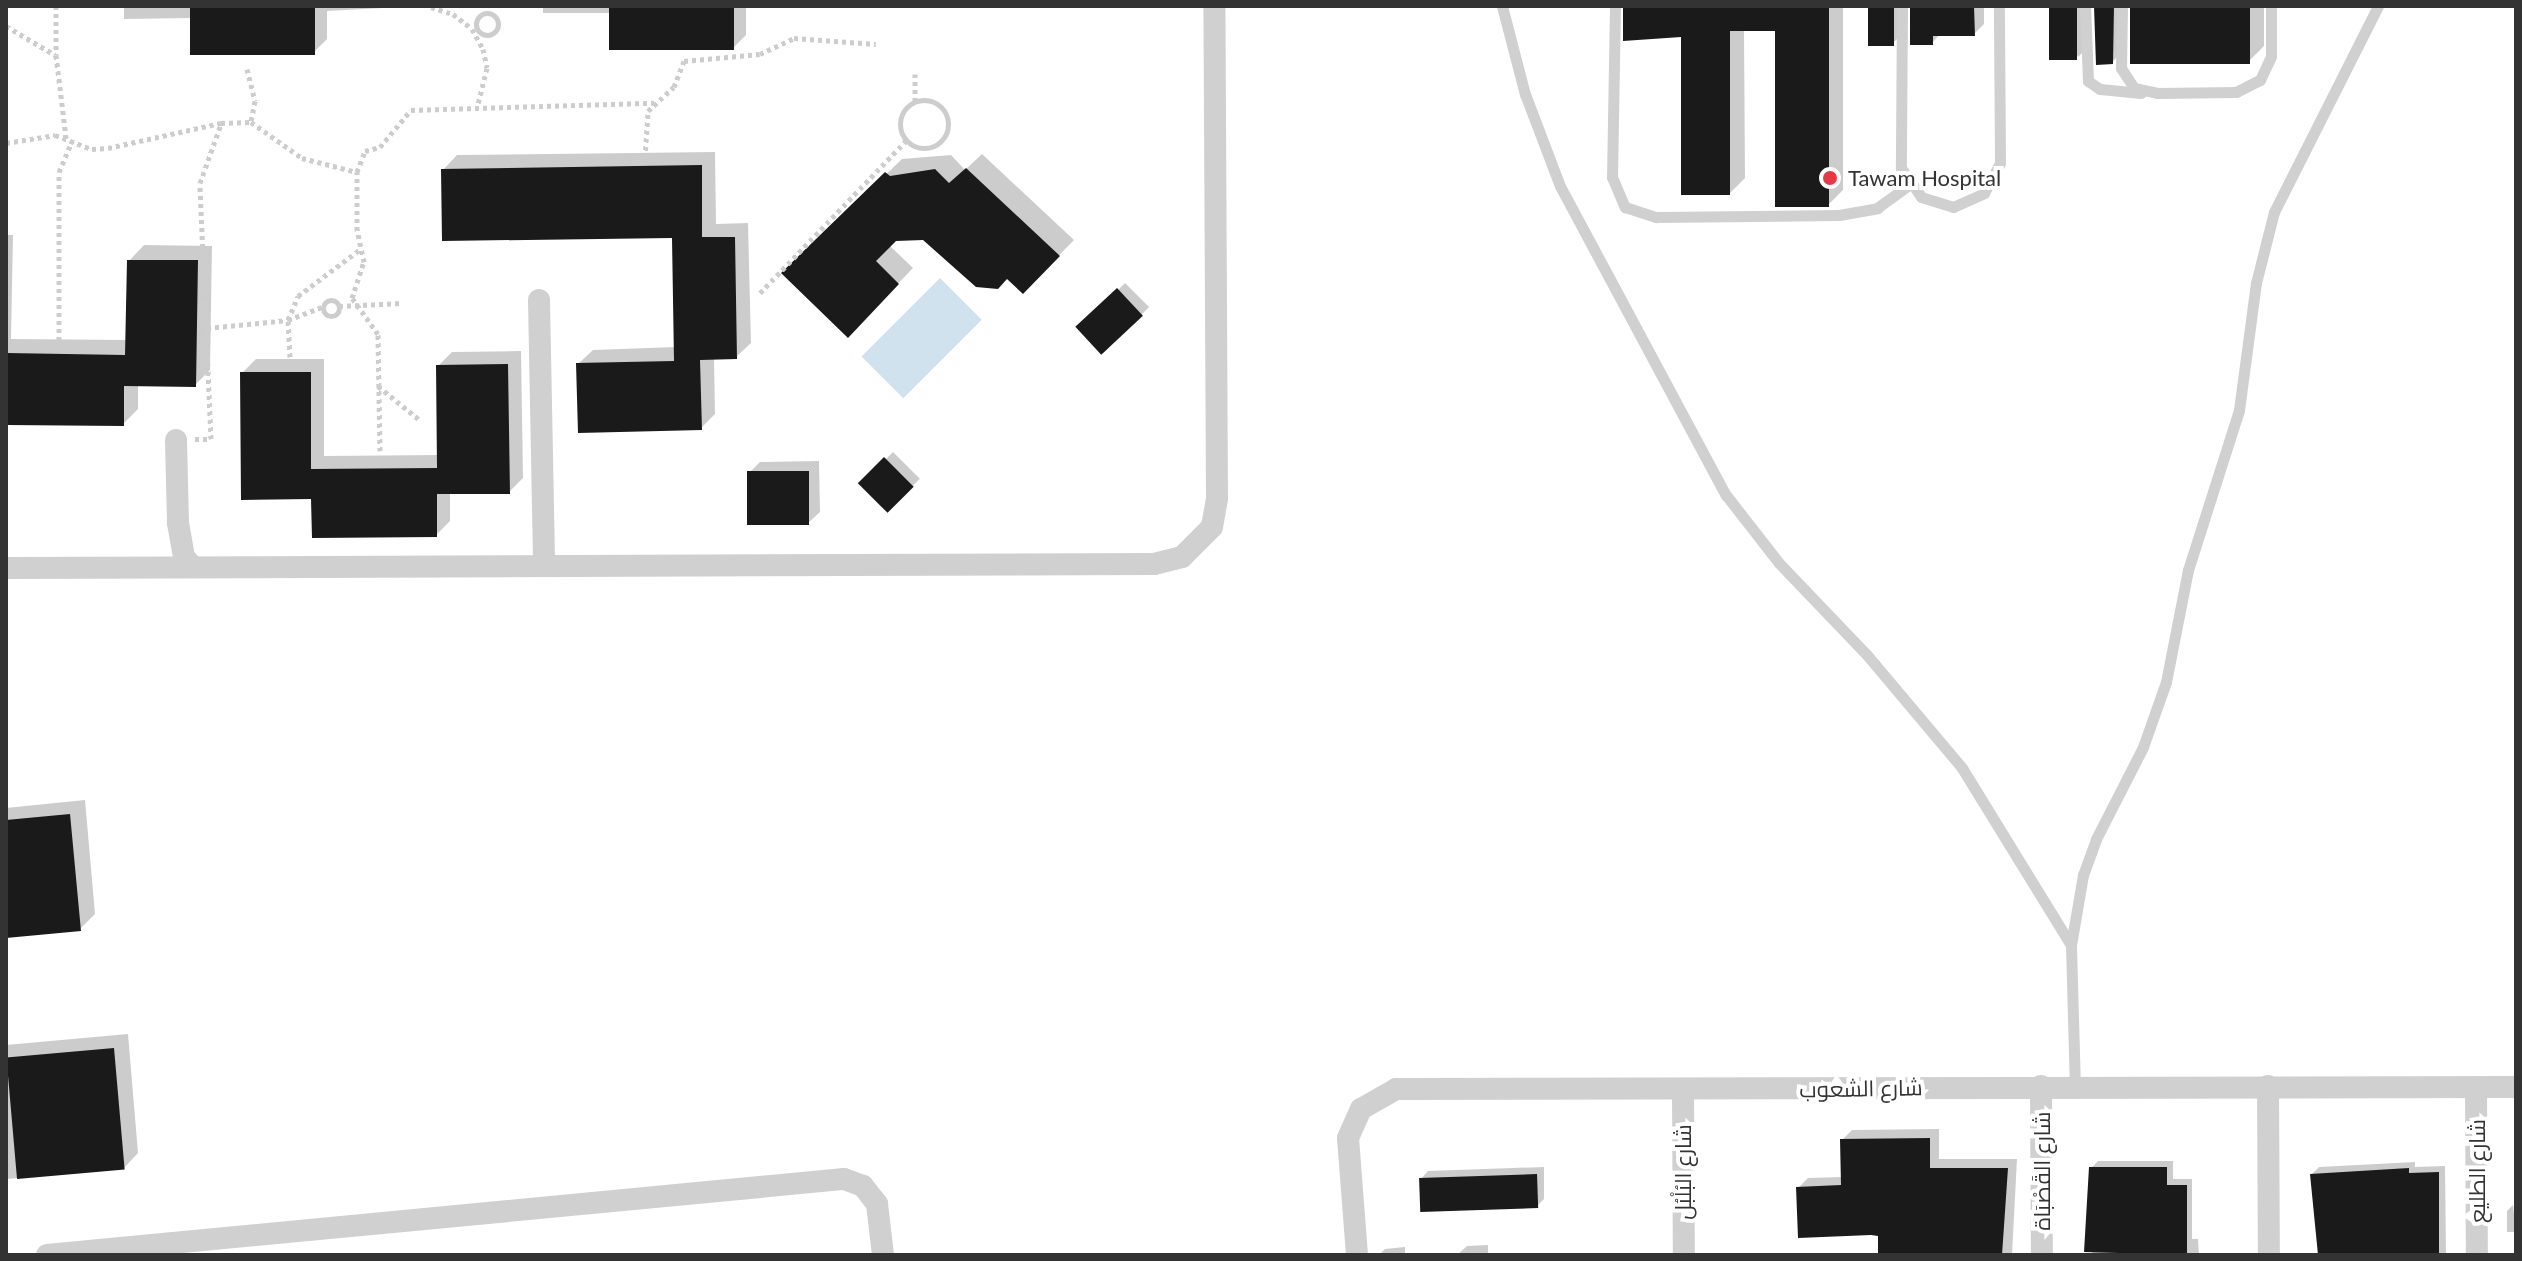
<!DOCTYPE html>
<html>
<head>
<meta charset="utf-8">
<style>
	body { margin:0 }
	#map { position:relative; width:2522px; height:1261px; overflow:hidden; background:#fff; font-family:Lato,Cairo,sans-serif }
	div>[style] { position:absolute }
	[style*='--x'] { left:calc(var(--x)*1px); top:calc(var(--y)*1px); width:calc(var(--w)*1px); rotate:calc(var(--a)*1deg) }
	.water>* { inset:0; background:#cfe2ee; transform-origin:0 0 }
	.shadow>* { inset:0; background:#0003; transform-origin:0 0 }
	.building>* { inset:0; background:#1a1a1a; transform-origin:0 0 }
	.path>* { height:5px; margin-top:-2.5px; transform-origin:0; background:repeating-linear-gradient(90deg,#cdcdcd 0 4px,transparent 0 8px) }
	.path>.ring { margin:-2.5px; padding:0; box-sizing:content-box; background:none; border:5px solid #cdcdcd; border-radius:50% }
	.lane>* { height:11px; margin:-5.5px; padding:0 5.5px; transform-origin:5.5px; border-radius:5.5px; background:#d0d0d0 }
	.street>* { height:22px; margin:-11px; padding:0 11px; transform-origin:11px; border-radius:11px; background:#d0d0d0 }
	.dots>* { width:22px; height:22px; translate:-50% -50%; box-sizing:border-box; border:4px solid #fff; border-radius:50% }
	span { translate:-50% -50%; white-space:nowrap; text-align:center; line-height:1.15; -webkit-text-stroke:8px #fff; paint-order:stroke }
	.poi-label { font-size:22px; color:#333 }
	.left { translate:0 -50%; text-align:left }
	.street-label { font-size:22px; color:#333 }
	.frame { position:absolute; inset:0; border:8px solid #333; pointer-events:none }
</style>
</head>
<body>
<div id="map">
	<div class="water">
		<i style="left:940px;top:278px;width:59px;height:111px;rotate:45deg"></i>
	</div>
	<div class="shadow">
		<i style="clip-path:polygon(124px 6px,420px 6px,327px 11px,327px 39px,314px 52px,192px 18px,124px 19px)"></i>
		<i style="clip-path:polygon(543px 6px,746px 6px,746px 35px,733px 48px,611px 13px,543px 13px)"></i>
		<i style="clip-path:polygon(1625px 6px,1843px 6px,1843px 190px,1828px 205px,1777px 29px,1744px 29px,1745px 178px,1730px 193px,1683px 35px)"></i>
		<i style="clip-path:polygon(1871px 6px,1903px 6px,1902px 34px,1892px 44px)"></i>
		<i style="clip-path:polygon(1912px 6px,1984px 6px,1984px 24px,1974px 34px,1940px 34px,1932px 43px)"></i>
		<i style="clip-path:polygon(2051px 6px,2090px 6px,2092px 43px,2078px 57px)"></i>
		<i style="clip-path:polygon(2096px 6px,2126px 6px,2126px 48px,2112px 62px)"></i>
		<i style="clip-path:polygon(2133px 6px,2264px 6px,2264px 46px,2250px 60px)"></i>
		<i style="clip-path:polygon(715px 152px,716px 224px,748px 223px,751px 343px,736px 357px,714px 358px,715px 414px,701px 428px,578px 364px,593px 350px,676px 347px,674px 236px,443px 170px,457px 155px)"></i>
		<i style="clip-path:polygon(982px 154px,1074px 240px,1023px 292px,1008px 276px,924px 237px,895px 239px,889px 245px,913px 268px,863px 320px,784px 273px,902px 159px,951px 155px,965px 170px)"></i>
		<i style="clip-path:polygon(6px 235px,13px 235px,11px 339px,127px 340px,129px 261px,144px 245px,212px 246px,210px 370px,195px 385px,138px 384px,138px 409px,123px 424px,6px 423px)"></i>
		<i style="left:1125px;top:283px;width:34px;height:64px;rotate:45deg"></i>
		<i style="clip-path:polygon(521px 351px,523px 478px,509px 492px,450px 492px,450px 521px,436px 535px,313px 497px,242px 373px,256px 359px,324px 359px,324px 456px,439px 455px,438px 366px,452px 352px)"></i>
		<i style="left:893px;top:452px;width:38px;height:45px;rotate:45deg"></i>
		<i style="clip-path:polygon(819px 461px,820px 512px,808px 523px,749px 473px,760px 462px)"></i>
		<i style="clip-path:polygon(85px 800px,95px 914px,80px 929px,6px 936px,6px 808px)"></i>
		<i style="clip-path:polygon(128px 1034px,138px 1153px,123px 1169px,6px 1179px,6px 1045px)"></i>
		<i style="clip-path:polygon(1939px 1129px,1939px 1159px,2017px 1159px,2012px 1255px,1880px 1255px,1880px 1234px,1798px 1188px,1808px 1178px,1842px 1177px,1842px 1140px,1852px 1130px)"></i>
		<i style="clip-path:polygon(2098px 1161px,2173px 1161px,2173px 1179px,2192px 1179px,2192px 1239px,2198px 1239px,2199px 1255px,2092px 1255px,2091px 1168px)"></i>
		<i style="clip-path:polygon(2415px 1162px,2415px 1167px,2445px 1166px,2446px 1255px,2320px 1255px,2312px 1174px,2319px 1167px)"></i>
		<i style="clip-path:polygon(1544px 1167px,1544px 1199px,1537px 1206px,1421px 1179px,1428px 1171px)"></i>
		<i style="clip-path:polygon(2513px 1205px,2516px 1232px,2507px 1232px,2507px 1211px)"></i>
		<i style="clip-path:polygon(1488px 1245px,1488px 1255px,1515px 1255px,1457px 1255px,1467px 1246px)"></i>
		<i style="clip-path:polygon(1405px 1247px,1405px 1255px,1379px 1255px,1385px 1249px)"></i>
	</div>
	<div class="building">
		<i style="left:190px;top:6px;width:125px;height:49px"></i>
		<i style="left:609px;top:6px;width:125px;height:44px"></i>
		<i style="clip-path:polygon(1623px 6px,1829px 6px,1829px 207px,1775px 207px,1775px 31px,1730px 31px,1730px 195px,1681px 195px,1681px 37px,1623px 41px)"></i>
		<i style="left:1868px;top:6px;width:26px;height:40px"></i>
		<i style="clip-path:polygon(1910px 6px,1974px 6px,1975px 36px,1933px 36px,1933px 45px,1910px 45px)"></i>
		<i style="left:2049px;top:6px;width:28px;height:54px"></i>
		<i style="clip-path:polygon(2094px 6px,2114px 6px,2113px 64px,2096px 65px)"></i>
		<i style="left:2130px;top:6px;width:120px;height:58px"></i>
		<i style="clip-path:polygon(702px 165px,702px 237px,735px 237px,737px 359px,700px 360px,702px 430px,578px 433px,576px 363px,674px 361px,672px 238px,442px 241px,441px 169px)"></i>
		<i style="clip-path:polygon(966px 168px,1060px 256px,1023px 294px,1007px 279px,998px 289px,976px 287px,923px 240px,896px 241px,876px 261px,899px 284px,848px 338px,781px 273px,885px 172px,890px 176px,935px 169px,949px 183px)"></i>
		<i style="clip-path:polygon(127px 260px,198px 260px,196px 387px,124px 386px,124px 426px,6px 425px,6px 353px,125px 355px)"></i>
		<i style="left:1117px;top:288px;width:38px;height:57px;rotate:47deg"></i>
		<i style="clip-path:polygon(508px 364px,510px 494px,437px 494px,437px 537px,312px 538px,311px 499px,241px 500px,240px 372px,311px 372px,311px 469px,437px 468px,436px 365px)"></i>
		<i style="left:884px;top:457px;width:42px;height:37px;rotate:45deg"></i>
		<i style="left:809px;top:471px;width:54px;height:62px;rotate:90deg"></i>
		<i style="clip-path:polygon(70px 814px,81px 931px,6px 938px,6px 820px)"></i>
		<i style="left:114px;top:1048px;width:122px;height:108px;rotate:85deg"></i>
		<i style="clip-path:polygon(1930px 1138px,1930px 1168px,2008px 1168px,2002px 1255px,1878px 1255px,1878px 1236px,1871px 1235px,1798px 1238px,1796px 1187px,1841px 1185px,1840px 1139px)"></i>
		<i style="clip-path:polygon(2089px 1167px,2167px 1167px,2167px 1185px,2187px 1185px,2187px 1255px,2084px 1252px)"></i>
		<i style="clip-path:polygon(2409px 1168px,2409px 1173px,2439px 1172px,2439px 1255px,2318px 1255px,2310px 1174px)"></i>
		<i style="left:1537px;top:1174px;width:34px;height:118px;rotate:88deg"></i>
	</div>
	<div class="path">
		<i style="--x:56;--y:6;--w:49;--a:90"></i>
		<i style="--x:56;--y:55;--w:84;--a:83.1"></i>
		<i style="--x:431;--y:7;--w:23;--a:18"></i>
		<i style="--x:453;--y:14;--w:24;--a:38"></i>
		<i style="--x:472;--y:29;--w:23;--a:61"></i>
		<i style="--x:483;--y:49;--w:19;--a:78"></i>
		<i style="--x:487;--y:68;--w:37;--a:104"></i>
		<i class="ring" style="left:476px;top:13px;width:17px;height:17px"></i>
		<i style="--x:6;--y:26;--w:57;--a:30.6"></i>
		<i style="--x:247;--y:69;--w:33;--a:76"></i>
		<i style="--x:255;--y:101;--w:21;--a:101"></i>
		<i style="--x:915;--y:74;--w:27;--a:90"></i>
		<i class="ring" style="left:900px;top:100px;width:43px;height:43px"></i>
		<i style="--x:6;--y:143;--w:50;--a:-9.3"></i>
		<i style="--x:55;--y:135;--w:40;--a:21"></i>
		<i style="--x:92;--y:149;--w:16;--a:-4"></i>
		<i style="--x:108;--y:148;--w:116;--a:-12.5"></i>
		<i style="--x:221;--y:123;--w:30;--a:-2"></i>
		<i style="--x:251;--y:122;--w:62;--a:35.2"></i>
		<i style="--x:302;--y:158;--w:57;--a:14.3"></i>
		<i style="--x:645;--y:158;--w:47;--a:-86.3"></i>
		<i style="--x:648;--y:111;--w:35;--a:-43"></i>
		<i style="--x:674;--y:87;--w:28;--a:-69"></i>
		<i style="--x:684;--y:61;--w:76;--a:-5.3"></i>
		<i style="--x:760;--y:54;--w:38;--a:-25"></i>
		<i style="--x:794;--y:38;--w:82;--a:4.2"></i>
		<i style="--x:760;--y:293;--w:211;--a:-46.2"></i>
		<i class="ring" style="left:323px;top:300px;width:11px;height:11px"></i>
		<i style="--x:339;--y:306;--w:64;--a:-2.7"></i>
		<i style="--x:207;--y:328;--w:81;--a:-5.6"></i>
		<i style="--x:288;--y:320;--w:36;--a:-21"></i>
		<i style="--x:59;--y:340;--w:168;--a:-90"></i>
		<i style="--x:59;--y:172;--w:34;--a:-67"></i>
		<i style="--x:290;--y:357;--w:37;--a:-93"></i>
		<i style="--x:288;--y:320;--w:26;--a:-67"></i>
		<i style="--x:298;--y:296;--w:80;--a:-36.9"></i>
		<i style="--x:378;--y:386;--w:55;--a:39.1"></i>
		<i style="--x:195;--y:439;--w:16;--a:0"></i>
		<i style="--x:211;--y:439;--w:256;--a:-92.5"></i>
		<i style="--x:200;--y:183;--w:63;--a:-70.4"></i>
		<i style="--x:380;--y:451;--w:117;--a:-91"></i>
		<i style="--x:378;--y:334;--w:44;--a:-125.8"></i>
		<i style="--x:352;--y:298;--w:38;--a:-72"></i>
		<i style="--x:364;--y:262;--w:33;--a:-102"></i>
		<i style="--x:357;--y:230;--w:58;--a:-90"></i>
		<i style="--x:357;--y:172;--w:22;--a:-69"></i>
		<i style="--x:365;--y:151;--w:16;--a:-15"></i>
		<i style="--x:380;--y:147;--w:48;--a:-50"></i>
		<i style="--x:411;--y:110;--w:243;--a:-1.7"></i>
	</div>
	<div class="lane">
		<i style="--x:1502;--y:6;--w:91;--a:75.4"></i>
		<i style="--x:1525;--y:94;--w:98;--a:69.2"></i>
		<i style="--x:1560;--y:186;--w:351;--a:61.8"></i>
		<i style="--x:1726;--y:495;--w:86;--a:52.1"></i>
		<i style="--x:1779;--y:563;--w:127;--a:46.3"></i>
		<i style="--x:1867;--y:655;--w:148;--a:49.9"></i>
		<i style="--x:1962;--y:768;--w:208;--a:58.4"></i>
		<i style="--x:1615;--y:6;--w:171;--a:91"></i>
		<i style="--x:1612;--y:177;--w:33;--a:67"></i>
		<i style="--x:1625;--y:207;--w:33;--a:18"></i>
		<i style="--x:1656;--y:217;--w:183;--a:-0.6"></i>
		<i style="--x:1839;--y:215;--w:39;--a:-10"></i>
		<i style="--x:1877;--y:208;--w:39;--a:-36"></i>
		<i style="--x:1902;--y:6;--w:162;--a:90.4"></i>
		<i style="--x:1901;--y:168;--w:35;--a:55"></i>
		<i style="--x:1921;--y:197;--w:34;--a:17"></i>
		<i style="--x:1953;--y:207;--w:34;--a:-24"></i>
		<i style="--x:1984;--y:193;--w:34;--a:-62"></i>
		<i style="--x:2000;--y:163;--w:157;--a:-90.4"></i>
		<i style="--x:2085;--y:6;--w:75;--a:87.7"></i>
		<i style="--x:2088;--y:81;--w:14;--a:34"></i>
		<i style="--x:2100;--y:89;--w:41;--a:5.6"></i>
		<i style="--x:2122;--y:6;--w:62;--a:90.9"></i>
		<i style="--x:2121;--y:68;--w:24;--a:57"></i>
		<i style="--x:2134;--y:88;--w:24;--a:12"></i>
		<i style="--x:2157;--y:93;--w:79;--a:-0.7"></i>
		<i style="--x:2236;--y:92;--w:27;--a:-27"></i>
		<i style="--x:2260;--y:80;--w:26;--a:-65"></i>
		<i style="--x:2271;--y:56;--w:50;--a:-90"></i>
		<i style="--x:2075;--y:1089;--w:144;--a:-91.6"></i>
		<i style="--x:2071;--y:945;--w:71;--a:-80.3"></i>
		<i style="--x:2083;--y:875;--w:38;--a:-70"></i>
		<i style="--x:2096;--y:839;--w:103;--a:-62.9"></i>
		<i style="--x:2143;--y:747;--w:69;--a:-70.5"></i>
		<i style="--x:2166;--y:682;--w:114;--a:-78.9"></i>
		<i style="--x:2188;--y:570;--w:168;--a:-72.3"></i>
		<i style="--x:2239;--y:410;--w:128;--a:-82.4"></i>
		<i style="--x:2256;--y:283;--w:73;--a:-75.8"></i>
		<i style="--x:2274;--y:212;--w:231;--a:-63.2"></i>
	</div>
	<div class="street">
		<i style="--x:539;--y:300;--w:265;--a:88.9"></i>
		<i style="--x:176;--y:440;--w:83;--a:88.6"></i>
		<i style="--x:178;--y:523;--w:35;--a:80"></i>
		<i style="--x:184;--y:557;--w:13;--a:48"></i>
		<i style="--x:6;--y:568;--w:1148;--a:-0.2"></i>
		<i style="--x:1154;--y:564;--w:29;--a:-14"></i>
		<i style="--x:1182;--y:557;--w:42;--a:-45"></i>
		<i style="--x:1212;--y:527;--w:29;--a:-80"></i>
		<i style="--x:1217;--y:498;--w:492;--a:-90.3"></i>
		<i style="--x:2041;--y:1086;--w:169;--a:89.7"></i>
		<i style="--x:2268;--y:1086;--w:169;--a:89.7"></i>
		<i style="--x:2476;--y:1088;--w:167;--a:89.7"></i>
		<i style="--x:1683;--y:1089;--w:166;--a:89.7"></i>
		<i style="--x:47;--y:1255;--w:801;--a:-5.45"></i>
		<i style="--x:844;--y:1179;--w:20;--a:20"></i>
		<i style="--x:863;--y:1186;--w:23;--a:52"></i>
		<i style="--x:877;--y:1204;--w:51;--a:83.3"></i>
		<i style="--x:1357;--y:1255;--w:117;--a:-94.4"></i>
		<i style="--x:1348;--y:1138;--w:32;--a:-66"></i>
		<i style="--x:1361;--y:1109;--w:40;--a:-29.7"></i>
		<i style="--x:1396;--y:1089;--w:1120;--a:-0.1"></i>
	</div>
	<div class="dots">
		<i style="left:1830px;top:178px;background:#e63946"></i>
	</div>
	<div class="poi-label">
		<span class="left" style="left:1848px;top:178px">Tawam Hospital</span>
	</div>
	<div class="street-label">
		<span style="left:1861px;top:1088px;rotate:-1deg">شارع الشعوب</span>
		<span style="left:2042px;top:1171px;rotate:-90deg">شارع القَصْبَاة</span>
		<span style="left:2477px;top:1171px;rotate:-90deg">شارع الطليع</span>
		<span style="left:1683px;top:1172px;rotate:-90deg">شارع البُلْبُل</span>
	</div>
	<div class="frame"></div>
</div>
</body>
</html>
